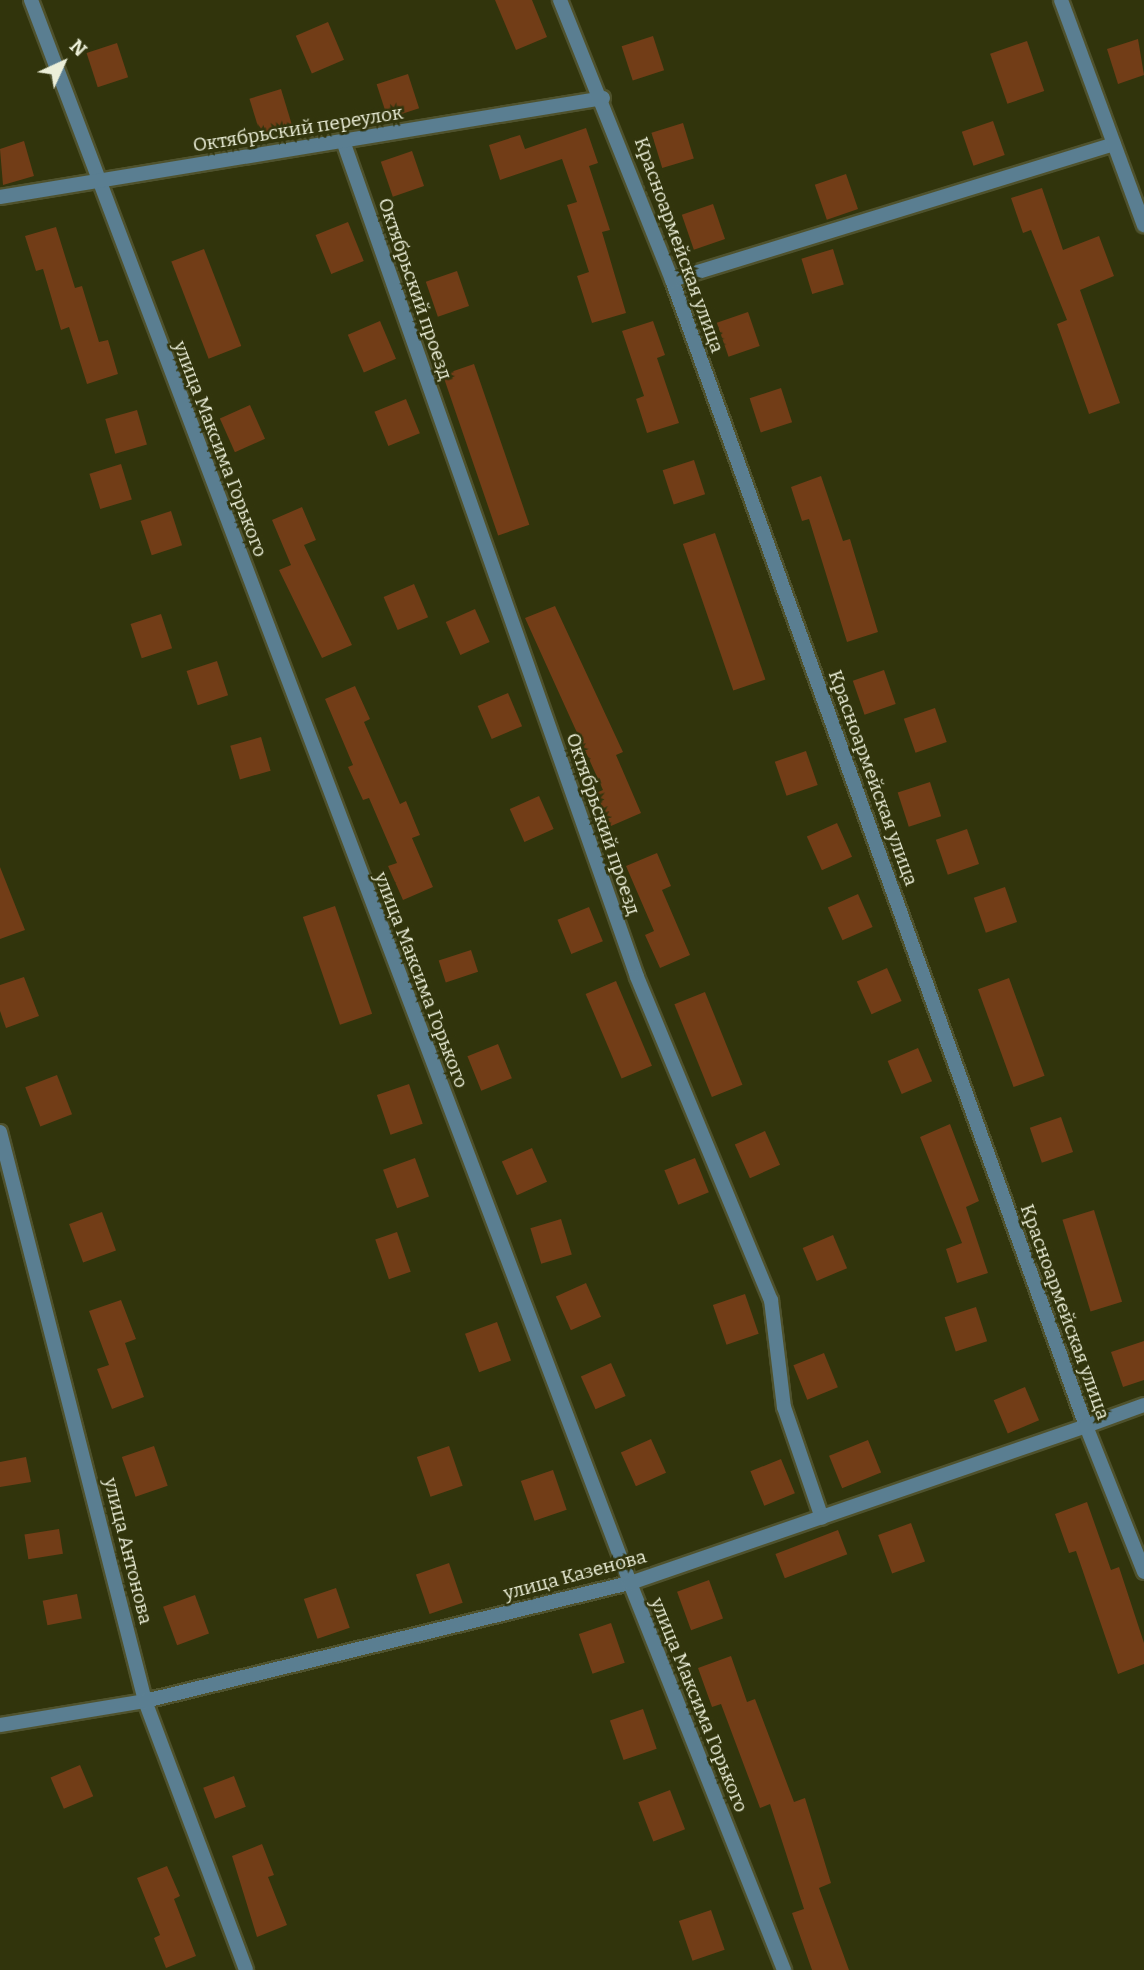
<!DOCTYPE html>
<html>
<head>
<meta charset="utf-8">
<style>
	body { margin:0 }
	#map { position:relative; width:1144px; height:1970px; overflow:hidden; background:#31340c; font-family:Bitter,serif }
	div>[style] { position:absolute }
	[style*='--x'] { left:calc(var(--x)*1px); top:calc(var(--y)*1px); width:calc(var(--w)*1px); rotate:calc(var(--a)*1deg) }
	.building>* { inset:0; background:#723d17; transform-origin:0 0 }
	.roads { filter:drop-shadow(2px 0 #4f522d) drop-shadow(-2px 0 #4f522d) drop-shadow(0 2px #4f522d) drop-shadow(0 -2px #4f522d) }
	.minor>* { height:14px; margin:-7px; padding:0 7px; transform-origin:7px; border-radius:7px; background:#5a7e91 }
	.tertiary>* { height:14px; margin:-7px; padding:0 7px; transform-origin:7px; border-radius:7px; background:#5a7e91 }
	span { translate:-50% -50%; white-space:nowrap; text-align:center; line-height:1.15; -webkit-text-stroke:5px #31340c; paint-order:stroke }
	.street-label { font-size:19px; color:#ecefd9 }
	.north { position:absolute; left:28px; top:28px; width:70px; height:70px; -webkit-text-stroke:5px #31340c; paint-order:stroke; rotate:45deg; font-size:19px; font-weight:700; line-height:28px; text-align:center; color:#ecefd9 }
	.north::after { content:''; display:block; margin:auto; width:24px; height:32px; background:#ecefd9; clip-path:polygon(50% 0,100% 100%,50% 72%,0 100%) }
</style>
</head>
<body>
<div id="map">
	<div class="building">
		<i style="clip-path:polygon(495px 0,532px 0,547px 37px,516px 50px)"></i>
		<i style="left:328px;top:22px;width:41px;height:35px;rotate:67deg"></i>
		<i style="left:653px;top:36px;width:36px;height:33px;rotate:72deg"></i>
		<i style="clip-path:polygon(1138px 39px,1144px 75px,1118px 84px,1107px 49px)"></i>
		<i style="left:1027px;top:41px;width:53px;height:39px;rotate:71deg"></i>
		<i style="left:117px;top:43px;width:36px;height:32px;rotate:72deg"></i>
		<i style="left:408px;top:74px;width:36px;height:33px;rotate:72deg"></i>
		<i style="left:281px;top:89px;width:37px;height:33px;rotate:73deg"></i>
		<i style="left:993px;top:121px;width:36px;height:33px;rotate:71deg"></i>
		<i style="left:683px;top:123px;width:37px;height:33px;rotate:73deg"></i>
		<i style="clip-path:polygon(586px 128px,598px 163px,589px 166px,610px 230px,602px 232px,626px 313px,592px 323px,577px 276px,589px 272px,567px 205px,577px 202px,562px 159px,500px 180px,489px 145px,520px 135px,525px 149px)"></i>
		<i style="clip-path:polygon(24px 141px,34px 176px,3px 185px,0 149px)"></i>
		<i style="left:412px;top:151px;width:37px;height:33px;rotate:71deg"></i>
		<i style="left:846px;top:174px;width:37px;height:33px;rotate:71deg"></i>
		<i style="clip-path:polygon(1042px 188px,1063px 250px,1099px 236px,1114px 276px,1080px 290px,1120px 403px,1089px 414px,1057px 324px,1067px 320px,1031px 230px,1023px 233px,1011px 198px)"></i>
		<i style="left:713px;top:204px;width:37px;height:33px;rotate:71deg"></i>
		<i style="left:348px;top:222px;width:42px;height:35px;rotate:68deg"></i>
		<i style="clip-path:polygon(56px 227px,75px 288px,82px 286px,99px 342px,108px 340px,118px 374px,87px 384px,69px 327px,61px 330px,43px 269px,36px 271px,25px 236px)"></i>
		<i style="left:204px;top:249px;width:104px;height:35px;rotate:69deg"></i>
		<i style="left:833px;top:249px;width:37px;height:33px;rotate:73deg"></i>
		<i style="left:457px;top:271px;width:37px;height:33px;rotate:71deg"></i>
		<i style="left:748px;top:312px;width:36px;height:33px;rotate:71deg"></i>
		<i style="left:380px;top:321px;width:41px;height:35px;rotate:67deg"></i>
		<i style="clip-path:polygon(653px 321px,665px 355px,657px 358px,679px 423px,647px 433px,636px 399px,644px 396px,622px 331px)"></i>
		<i style="left:474px;top:364px;width:170px;height:33px;rotate:71deg"></i>
		<i style="left:781px;top:388px;width:36px;height:33px;rotate:72deg"></i>
		<i style="left:406px;top:399px;width:37px;height:34px;rotate:68deg"></i>
		<i style="left:250px;top:405px;width:37px;height:33px;rotate:66deg"></i>
		<i style="left:137px;top:410px;width:36px;height:33px;rotate:74deg"></i>
		<i style="left:694px;top:460px;width:36px;height:33px;rotate:72deg"></i>
		<i style="left:121px;top:464px;width:37px;height:33px;rotate:73deg"></i>
		<i style="clip-path:polygon(821px 476px,843px 541px,850px 539px,878px 632px,847px 642px,809px 519px,802px 521px,791px 487px)"></i>
		<i style="clip-path:polygon(302px 507px,316px 540px,304px 545px,352px 645px,322px 658px,279px 570px,291px 565px,272px 520px)"></i>
		<i style="left:171px;top:511px;width:36px;height:32px;rotate:72deg"></i>
		<i style="left:715px;top:533px;width:155px;height:34px;rotate:71deg"></i>
		<i style="left:414px;top:584px;width:36px;height:33px;rotate:67deg"></i>
		<i style="clip-path:polygon(555px 606px,623px 752px,616px 755px,641px 813px,611px 826px,596px 793px,603px 790px,525px 618px)"></i>
		<i style="left:475px;top:609px;width:36px;height:32px;rotate:66deg"></i>
		<i style="left:161px;top:614px;width:36px;height:32px;rotate:72deg"></i>
		<i style="left:217px;top:661px;width:36px;height:32px;rotate:72deg"></i>
		<i style="left:884px;top:670px;width:36px;height:33px;rotate:71deg"></i>
		<i style="clip-path:polygon(355px 686px,370px 719px,364px 722px,400px 804px,406px 801px,420px 835px,412px 838px,433px 887px,403px 900px,388px 866px,397px 863px,369px 798px,363px 800px,348px 767px,353px 765px,325px 699px)"></i>
		<i style="left:508px;top:693px;width:36px;height:33px;rotate:67deg"></i>
		<i style="left:935px;top:708px;width:36px;height:33px;rotate:71deg"></i>
		<i style="left:261px;top:737px;width:35px;height:32px;rotate:74deg"></i>
		<i style="left:806px;top:751px;width:36px;height:33px;rotate:71deg"></i>
		<i style="left:930px;top:782px;width:36px;height:34px;rotate:72deg"></i>
		<i style="left:539px;top:796px;width:36px;height:32px;rotate:66deg"></i>
		<i style="left:837px;top:823px;width:37px;height:33px;rotate:66deg"></i>
		<i style="left:967px;top:829px;width:37px;height:33px;rotate:71deg"></i>
		<i style="clip-path:polygon(657px 853px,671px 886px,662px 890px,690px 955px,660px 968px,645px 935px,654px 931px,626px 866px)"></i>
		<i style="clip-path:polygon(0 867px,25px 930px,0 939px)"></i>
		<i style="left:1005px;top:887px;width:37px;height:33px;rotate:71deg"></i>
		<i style="left:858px;top:894px;width:36px;height:33px;rotate:66deg"></i>
		<i style="left:335px;top:906px;width:114px;height:34px;rotate:71deg"></i>
		<i style="left:589px;top:907px;width:37px;height:34px;rotate:68deg"></i>
		<i style="left:471px;top:950px;width:23px;height:34px;rotate:72deg"></i>
		<i style="left:887px;top:968px;width:36px;height:33px;rotate:66deg"></i>
		<i style="clip-path:polygon(24px 977px,39px 1016px,6px 1028px,0 1011px,0 985px)"></i>
		<i style="left:1009px;top:978px;width:104px;height:33px;rotate:70deg"></i>
		<i style="left:616px;top:981px;width:92px;height:33px;rotate:67deg"></i>
		<i style="left:705px;top:992px;width:100px;height:33px;rotate:68deg"></i>
		<i style="left:498px;top:1044px;width:37px;height:33px;rotate:68deg"></i>
		<i style="left:918px;top:1048px;width:36px;height:33px;rotate:67deg"></i>
		<i style="left:57px;top:1075px;width:42px;height:34px;rotate:69deg"></i>
		<i style="left:409px;top:1084px;width:42px;height:34px;rotate:71deg"></i>
		<i style="left:1061px;top:1117px;width:37px;height:33px;rotate:71deg"></i>
		<i style="clip-path:polygon(950px 1124px,979px 1201px,966px 1207px,988px 1273px,957px 1283px,946px 1249px,962px 1243px,920px 1137px)"></i>
		<i style="left:765px;top:1131px;width:37px;height:33px;rotate:66deg"></i>
		<i style="left:532px;top:1148px;width:37px;height:33px;rotate:66deg"></i>
		<i style="left:415px;top:1158px;width:41px;height:34px;rotate:70deg"></i>
		<i style="left:695px;top:1158px;width:37px;height:33px;rotate:68deg"></i>
		<i style="left:1094px;top:1210px;width:96px;height:33px;rotate:73deg"></i>
		<i style="left:102px;top:1212px;width:41px;height:35px;rotate:70deg"></i>
		<i style="left:561px;top:1219px;width:37px;height:32px;rotate:73deg"></i>
		<i style="left:397px;top:1232px;width:42px;height:23px;rotate:71deg"></i>
		<i style="left:833px;top:1235px;width:36px;height:33px;rotate:67deg"></i>
		<i style="left:586px;top:1283px;width:37px;height:33px;rotate:66deg"></i>
		<i style="left:745px;top:1294px;width:42px;height:34px;rotate:71deg"></i>
		<i style="clip-path:polygon(121px 1300px,136px 1339px,125px 1343px,144px 1397px,112px 1409px,97px 1369px,109px 1365px,89px 1311px)"></i>
		<i style="left:976px;top:1307px;width:36px;height:33px;rotate:72deg"></i>
		<i style="left:497px;top:1322px;width:41px;height:34px;rotate:70deg"></i>
		<i style="clip-path:polygon(1144px 1341px,1144px 1380px,1123px 1387px,1111px 1352px)"></i>
		<i style="left:824px;top:1353px;width:37px;height:33px;rotate:68deg"></i>
		<i style="left:611px;top:1363px;width:36px;height:33px;rotate:66deg"></i>
		<i style="left:1025px;top:1387px;width:36px;height:34px;rotate:67deg"></i>
		<i style="left:651px;top:1439px;width:37px;height:33px;rotate:66deg"></i>
		<i style="left:868px;top:1440px;width:35px;height:42px;rotate:68deg"></i>
		<i style="left:154px;top:1446px;width:42px;height:34px;rotate:71deg"></i>
		<i style="left:449px;top:1446px;width:42px;height:34px;rotate:71deg"></i>
		<i style="clip-path:polygon(26px 1457px,31px 1482px,0 1487px,0 1462px)"></i>
		<i style="left:781px;top:1459px;width:37px;height:33px;rotate:68deg"></i>
		<i style="left:553px;top:1470px;width:42px;height:34px;rotate:71deg"></i>
		<i style="clip-path:polygon(1087px 1502px,1111px 1570px,1119px 1567px,1144px 1643px,1144px 1664px,1118px 1674px,1076px 1551px,1069px 1553px,1055px 1514px)"></i>
		<i style="left:911px;top:1523px;width:41px;height:35px;rotate:70deg"></i>
		<i style="left:59px;top:1529px;width:25px;height:35px;rotate:81deg"></i>
		<i style="left:838px;top:1530px;width:26px;height:67px;rotate:69deg"></i>
		<i style="left:449px;top:1563px;width:42px;height:35px;rotate:71deg"></i>
		<i style="left:709px;top:1580px;width:41px;height:34px;rotate:70deg"></i>
		<i style="left:336px;top:1588px;width:42px;height:34px;rotate:71deg"></i>
		<i style="left:77px;top:1594px;width:25px;height:35px;rotate:79deg"></i>
		<i style="left:195px;top:1595px;width:41px;height:34px;rotate:70deg"></i>
		<i style="left:611px;top:1623px;width:42px;height:34px;rotate:71deg"></i>
		<i style="clip-path:polygon(731px 1656px,747px 1702px,755px 1699px,794px 1802px,805px 1798px,831px 1883px,819px 1888px,849px 1970px,812px 1970px,792px 1913px,804px 1909px,770px 1804px,760px 1808px,721px 1704px,712px 1707px,698px 1668px)"></i>
		<i style="left:643px;top:1709px;width:42px;height:35px;rotate:71deg"></i>
		<i style="left:80px;top:1765px;width:34px;height:32px;rotate:67deg"></i>
		<i style="left:234px;top:1776px;width:33px;height:33px;rotate:69deg"></i>
		<i style="left:670px;top:1790px;width:42px;height:34px;rotate:69deg"></i>
		<i style="clip-path:polygon(262px 1844px,274px 1875px,268px 1877px,287px 1925px,257px 1937px,232px 1856px)"></i>
		<i style="clip-path:polygon(167px 1866px,180px 1896px,174px 1899px,196px 1956px,166px 1968px,154px 1938px,160px 1935px,137px 1878px)"></i>
		<i style="left:711px;top:1910px;width:42px;height:34px;rotate:71deg"></i>
	</div>
	<div class="roads">
		<div class="minor">
			<i style="--x:31;--y:0;--w:1693;--a:69.27"></i>
			<i style="--x:630;--y:1583;--w:417;--a:68.3"></i>
			<i style="--x:343;--y:141;--w:886;--a:70.62"></i>
			<i style="--x:637;--y:977;--w:350;--a:67.5"></i>
			<i style="--x:771;--y:1300;--w:108;--a:83.1"></i>
			<i style="--x:784;--y:1407;--w:117;--a:71.1"></i>
			<i style="--x:0;--y:197;--w:611;--a:-9.32"></i>
			<i style="--x:672;--y:280;--w:462;--a:-17.1"></i>
			<i style="--x:0;--y:1132;--w:587;--a:75.7"></i>
			<i style="--x:145;--y:1701;--w:287;--a:69.4"></i>
			<i style="--x:0;--y:1725;--w:147;--a:-9.4"></i>
			<i style="--x:145;--y:1701;--w:499;--a:-13.7"></i>
			<i style="--x:630;--y:1583;--w:482;--a:-19"></i>
			<i style="--x:1086;--y:1426;--w:1218;--a:-109.86"></i>
			<i style="--x:672;--y:280;--w:302;--a:-111.8"></i>
		</div>
		<div class="tertiary">
			<i style="--x:1061;--y:0;--w:240;--a:69.8"></i>
			<i style="--x:1144;--y:1405;--w:62;--a:160.1"></i>
			<i style="--x:1086;--y:1426;--w:157;--a:68.3"></i>
		</div>
	</div>
	<div class="street-label">
		<span style="left:298px;top:129px;rotate:-9deg">Октябрьский переулок</span>
		<span style="left:679px;top:245px;rotate:70deg">Красноармейская улица</span>
		<span style="left:415px;top:289px;rotate:71deg">Октябрьский проезд</span>
		<span style="left:220px;top:449px;rotate:69deg">улица Максима Горького</span>
		<span style="left:873px;top:778px;rotate:70deg">Красноармейская улица</span>
		<span style="left:603px;top:824px;rotate:71deg">Октябрьский проезд</span>
		<span style="left:421px;top:980px;rotate:69deg">улица Максима Горького</span>
		<span style="left:1065px;top:1312px;rotate:70deg">Красноармейская улица</span>
		<span style="left:128px;top:1551px;rotate:76deg">улица Антонова</span>
		<span style="left:575px;top:1575px;rotate:-15deg">улица Казенова</span>
		<span style="left:699px;top:1705px;rotate:68deg">улица Максима Горького</span>
	</div>
	<div class="north">N</div>
</div>
</body>
</html>
